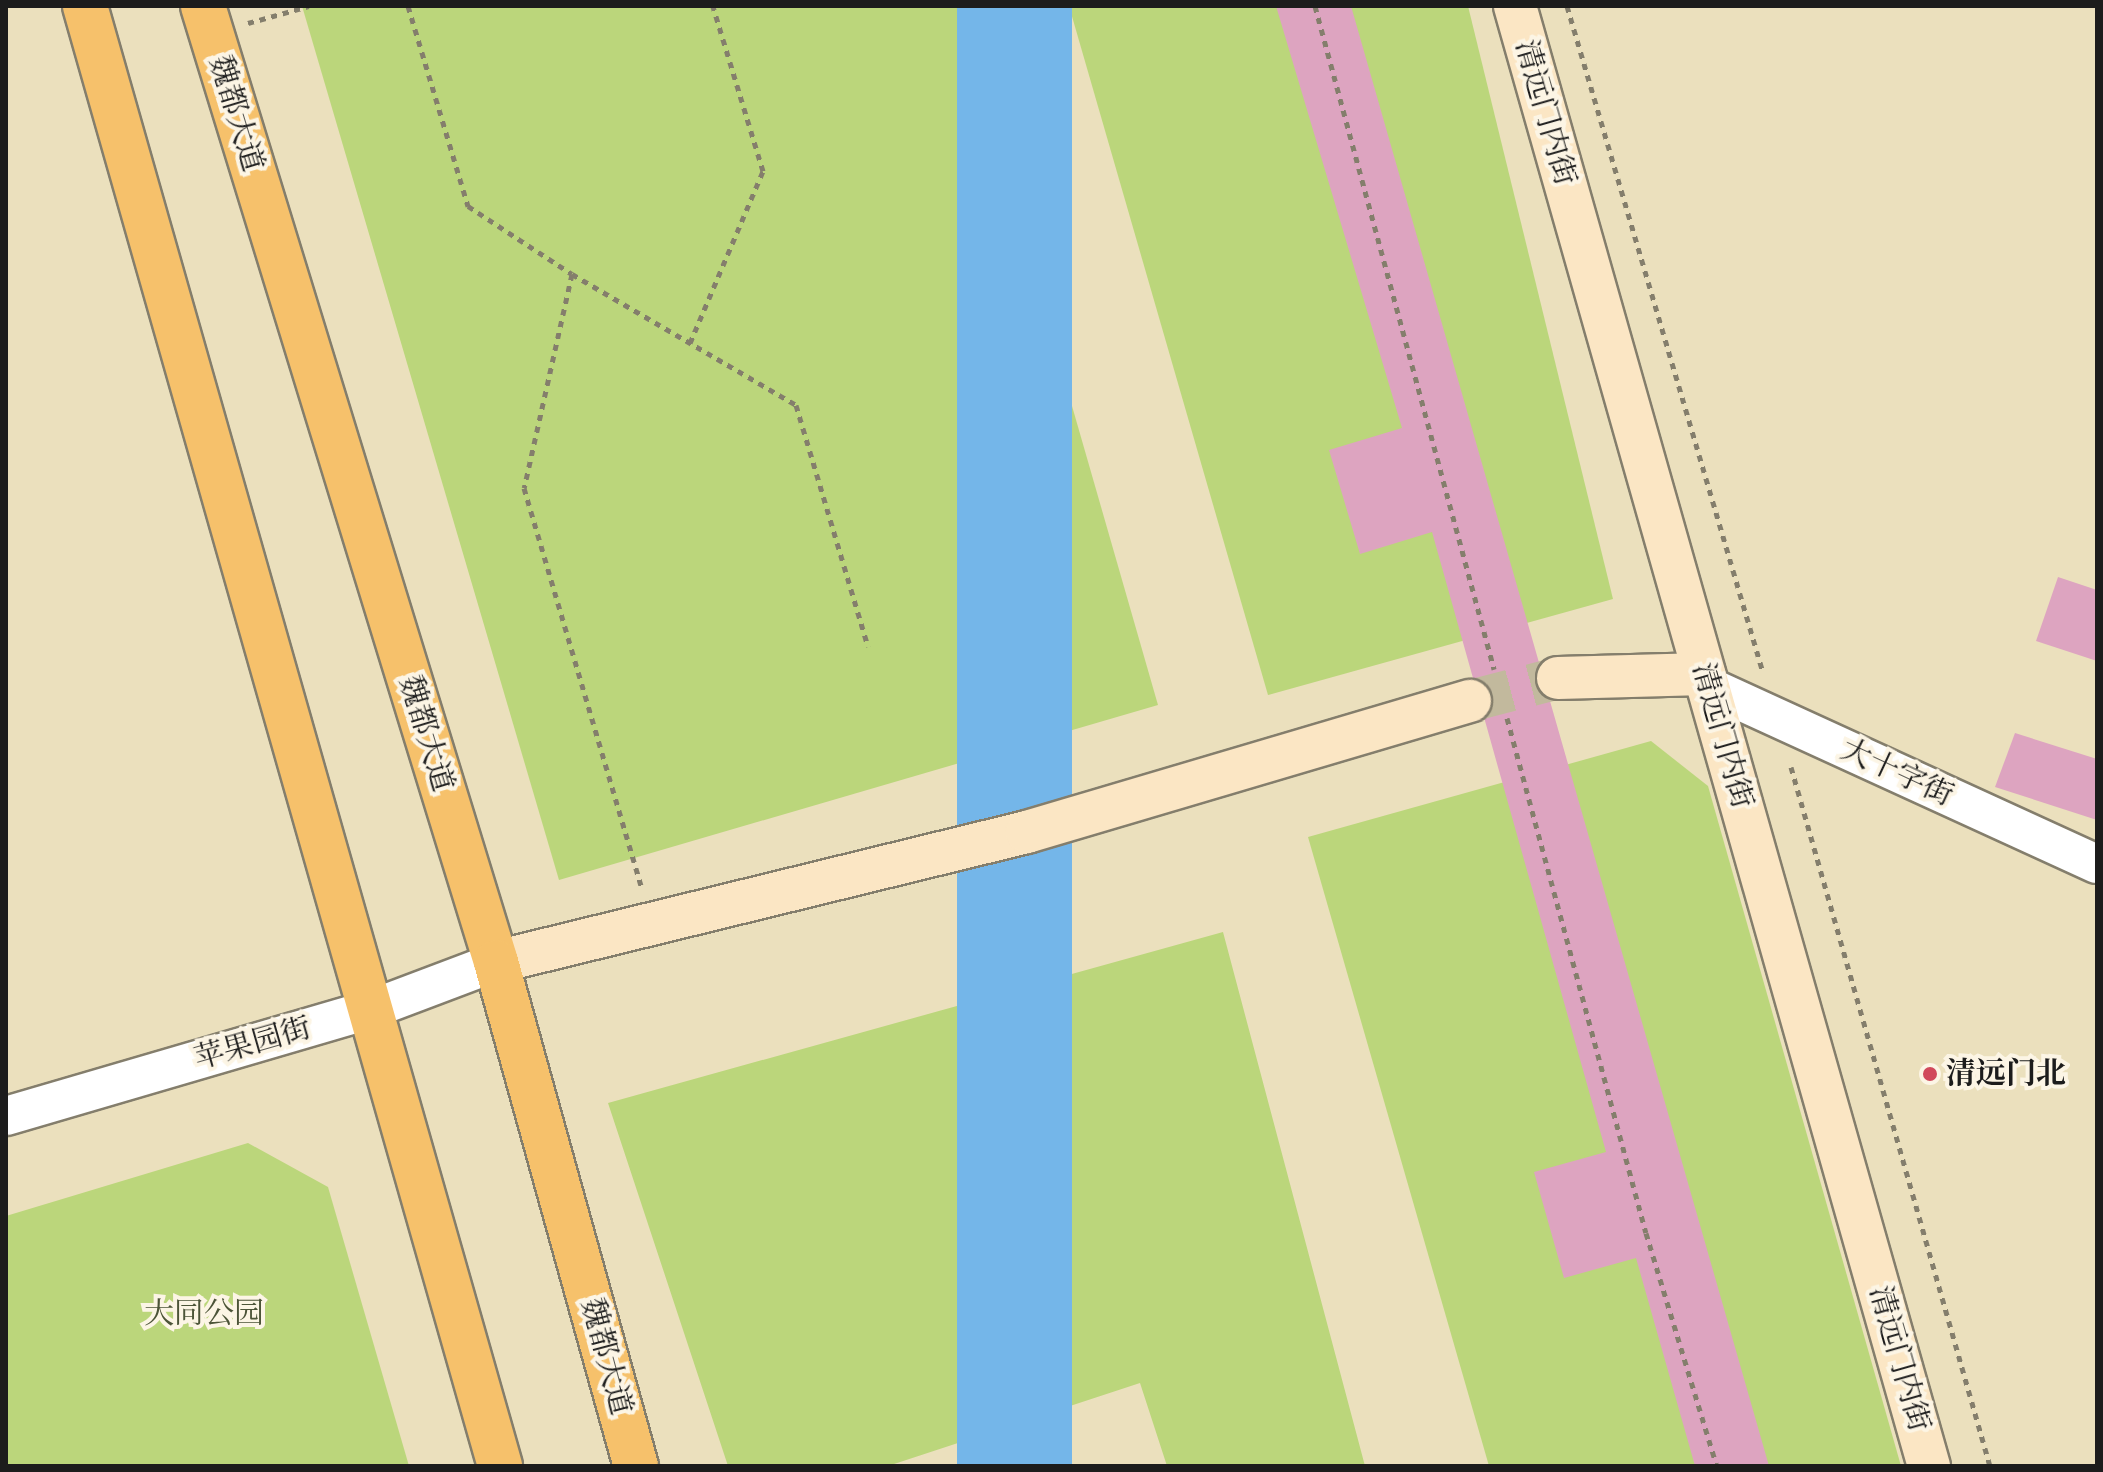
<!DOCTYPE html>
<html>
<head>
<meta charset="utf-8">
<style>
	body { margin:0 }
	#map { position:relative; width:2103px; height:1472px; overflow:hidden; background:#ebe0bd; font-family:"IM FELL Double Pica","Noto Serif SC",serif }
	div>[style] { position:absolute }
	[style*='--x'] { left:calc(var(--x)*1px); top:calc(var(--y)*1px); width:calc(var(--w)*1px); rotate:calc(var(--a)*1deg) }
	.green>* { inset:0; background:#bbd67b }
	.water>* { inset:0; background:#74b6e9; transform-origin:0 0 }
	.building>* { inset:0; background:#dda4c0 }
	.secondary-tunnel>* { height:42px; margin-top:-21px; transform-origin:0; background:repeating-linear-gradient(90deg,#c2b99d 0 42px,transparent 0 63px) }
	.path>* { height:5px; margin-top:-2.5px; transform-origin:0; background:repeating-linear-gradient(90deg,#847e6c 0 6px,transparent 0 12px) }
	.roads { filter:drop-shadow(2px 0 #847e6c) drop-shadow(-2px 0 #847e6c) drop-shadow(0 2px #847e6c) drop-shadow(0 -2px #847e6c) }
	.tertiary>* { height:38px; margin:-19px; padding:0 19px; transform-origin:19px; border-radius:19px; background:#fff }
	.secondary>* { height:42px; margin:-21px; padding:0 21px; transform-origin:21px; border-radius:21px; background:#fbe6c4 }
	.primary>* { height:44px; margin:-22px; padding:0 22px; transform-origin:22px; border-radius:22px; background:#f6c16b }
	.dots>* { width:22px; height:22px; translate:-50% -50%; box-sizing:border-box; border:4px solid #fcf5e5; border-radius:50% }
	span { translate:-50% -50%; white-space:nowrap; text-align:center; line-height:1.15; -webkit-text-stroke:8px #fcf5e5; paint-order:stroke }
	.street-label { font-size:30px; color:#1c1c1c }
	.poi-label { font-size:30px; color:#1c1c1c; font-weight:700 }
	.left { translate:0 -50%; text-align:left }
	.park-label { font-size:30px; color:#4c5438 }
	.frame { position:absolute; inset:0; border:8px solid #1c1c1c; pointer-events:none }
</style>
</head>
<body>
<div id="map">
	<div class="green">
		<i style="clip-path:polygon(302px 6px,957px 6px,1158px 705px,559px 880px)"></i>
		<i style="clip-path:polygon(1069px 6px,1468px 6px,1613px 599px,1268px 695px)"></i>
		<i style="clip-path:polygon(1651px 741px,1708px 786px,1901px 1466px,1489px 1466px,1308px 837px)"></i>
		<i style="clip-path:polygon(1223px 932px,1365px 1466px,1167px 1466px,1140px 1383px,888px 1466px,728px 1466px,608px 1103px)"></i>
		<i style="clip-path:polygon(248px 1143px,328px 1187px,409px 1466px,6px 1466px,6px 1216px)"></i>
	</div>
	<div class="water">
		<i style="left:957px;top:6px;width:115px;height:1519px"></i>
	</div>
	<div class="building">
		<i style="clip-path:polygon(1276px 6px,1351px 6px,1769px 1466px,1695px 1466px,1636px 1258px,1564px 1278px,1534px 1172px,1606px 1152px,1432px 532px,1360px 554px,1329px 450px,1402px 428px)"></i>
		<i style="clip-path:polygon(2058px 577px,2097px 590px,2097px 661px,2036px 641px)"></i>
		<i style="clip-path:polygon(2015px 733px,2097px 759px,2097px 820px,1995px 787px)"></i>
	</div>
	<div class="secondary-tunnel">
		<i style="--x:1470;--y:701;--w:91;--a:-14.6"></i>
	</div>
	<div class="path">
		<i style="--x:408;--y:6;--w:209;--a:73.3"></i>
		<i style="--x:468;--y:206;--w:124;--a:33.2"></i>
		<i style="--x:572;--y:274;--w:219;--a:102.6"></i>
		<i style="--x:524;--y:488;--w:417;--a:73.6"></i>
		<i style="--x:1315;--y:6;--w:687;--a:74.89"></i>
		<i style="--x:1567;--y:6;--w:691;--a:73.61"></i>
		<i style="--x:248;--y:23;--w:63;--a:-15.6"></i>
		<i style="--x:572;--y:274;--w:259;--a:30.3"></i>
		<i style="--x:796;--y:405;--w:252;--a:73.4"></i>
		<i style="--x:690;--y:343;--w:187;--a:-67"></i>
		<i style="--x:763;--y:171;--w:172;--a:-106.9"></i>
		<i style="--x:1507;--y:718;--w:533;--a:74.9"></i>
		<i style="--x:1646;--y:1233;--w:244;--a:73.1"></i>
		<i style="--x:1791;--y:767;--w:727;--a:74.11"></i>
	</div>
	<div class="roads">
		<div class="tertiary">
			<i style="--x:1704;--y:674;--w:16;--a:60"></i>
			<i style="--x:1712;--y:688;--w:423;--a:24.6"></i>
			<i style="--x:6;--y:1116;--w:378;--a:-16.3"></i>
			<i style="--x:369;--y:1010;--w:136;--a:-20.7"></i>
		</div>
		<div class="secondary">
			<i style="--x:1515;--y:6;--w:1518;--a:74.17"></i>
			<i style="--x:1558;--y:678;--w:146;--a:-1.6"></i>
			<i style="--x:496;--y:962;--w:547;--a:-13.76"></i>
			<i style="--x:1027;--y:832;--w:462;--a:-16.5"></i>
		</div>
		<div class="primary">
			<i style="--x:85;--y:6;--w:1518;--a:74.13"></i>
			<i style="--x:203;--y:6;--w:1000;--a:72.96"></i>
			<i style="--x:496;--y:962;--w:523;--a:74.48"></i>
		</div>
	</div>
	<div class="dots">
		<i style="left:1930px;top:1074px;background:#d1495b"></i>
	</div>
	<div class="street-label">
		<span style="left:1545px;top:113px;rotate:74deg">清远门内街</span>
		<span style="left:236px;top:114px;rotate:73deg">魏都大道</span>
		<span style="left:426px;top:734px;rotate:73deg">魏都大道</span>
		<span style="left:1722px;top:736px;rotate:74deg">清远门内街</span>
		<span style="left:1897px;top:773px;rotate:25deg">大十字街</span>
		<span style="left:253px;top:1044px;rotate:-16deg">苹果园街</span>
		<span style="left:606px;top:1357px;rotate:75deg">魏都大道</span>
		<span style="left:1899px;top:1359px;rotate:74deg">清远门内街</span>
	</div>
	<div class="poi-label">
		<span class="left" style="left:1946px;top:1074px">清远门北</span>
	</div>
	<div class="park-label">
		<span style="left:204px;top:1314px">大同公园</span>
	</div>
	<div class="frame"></div>
</div>
</body>
</html>
